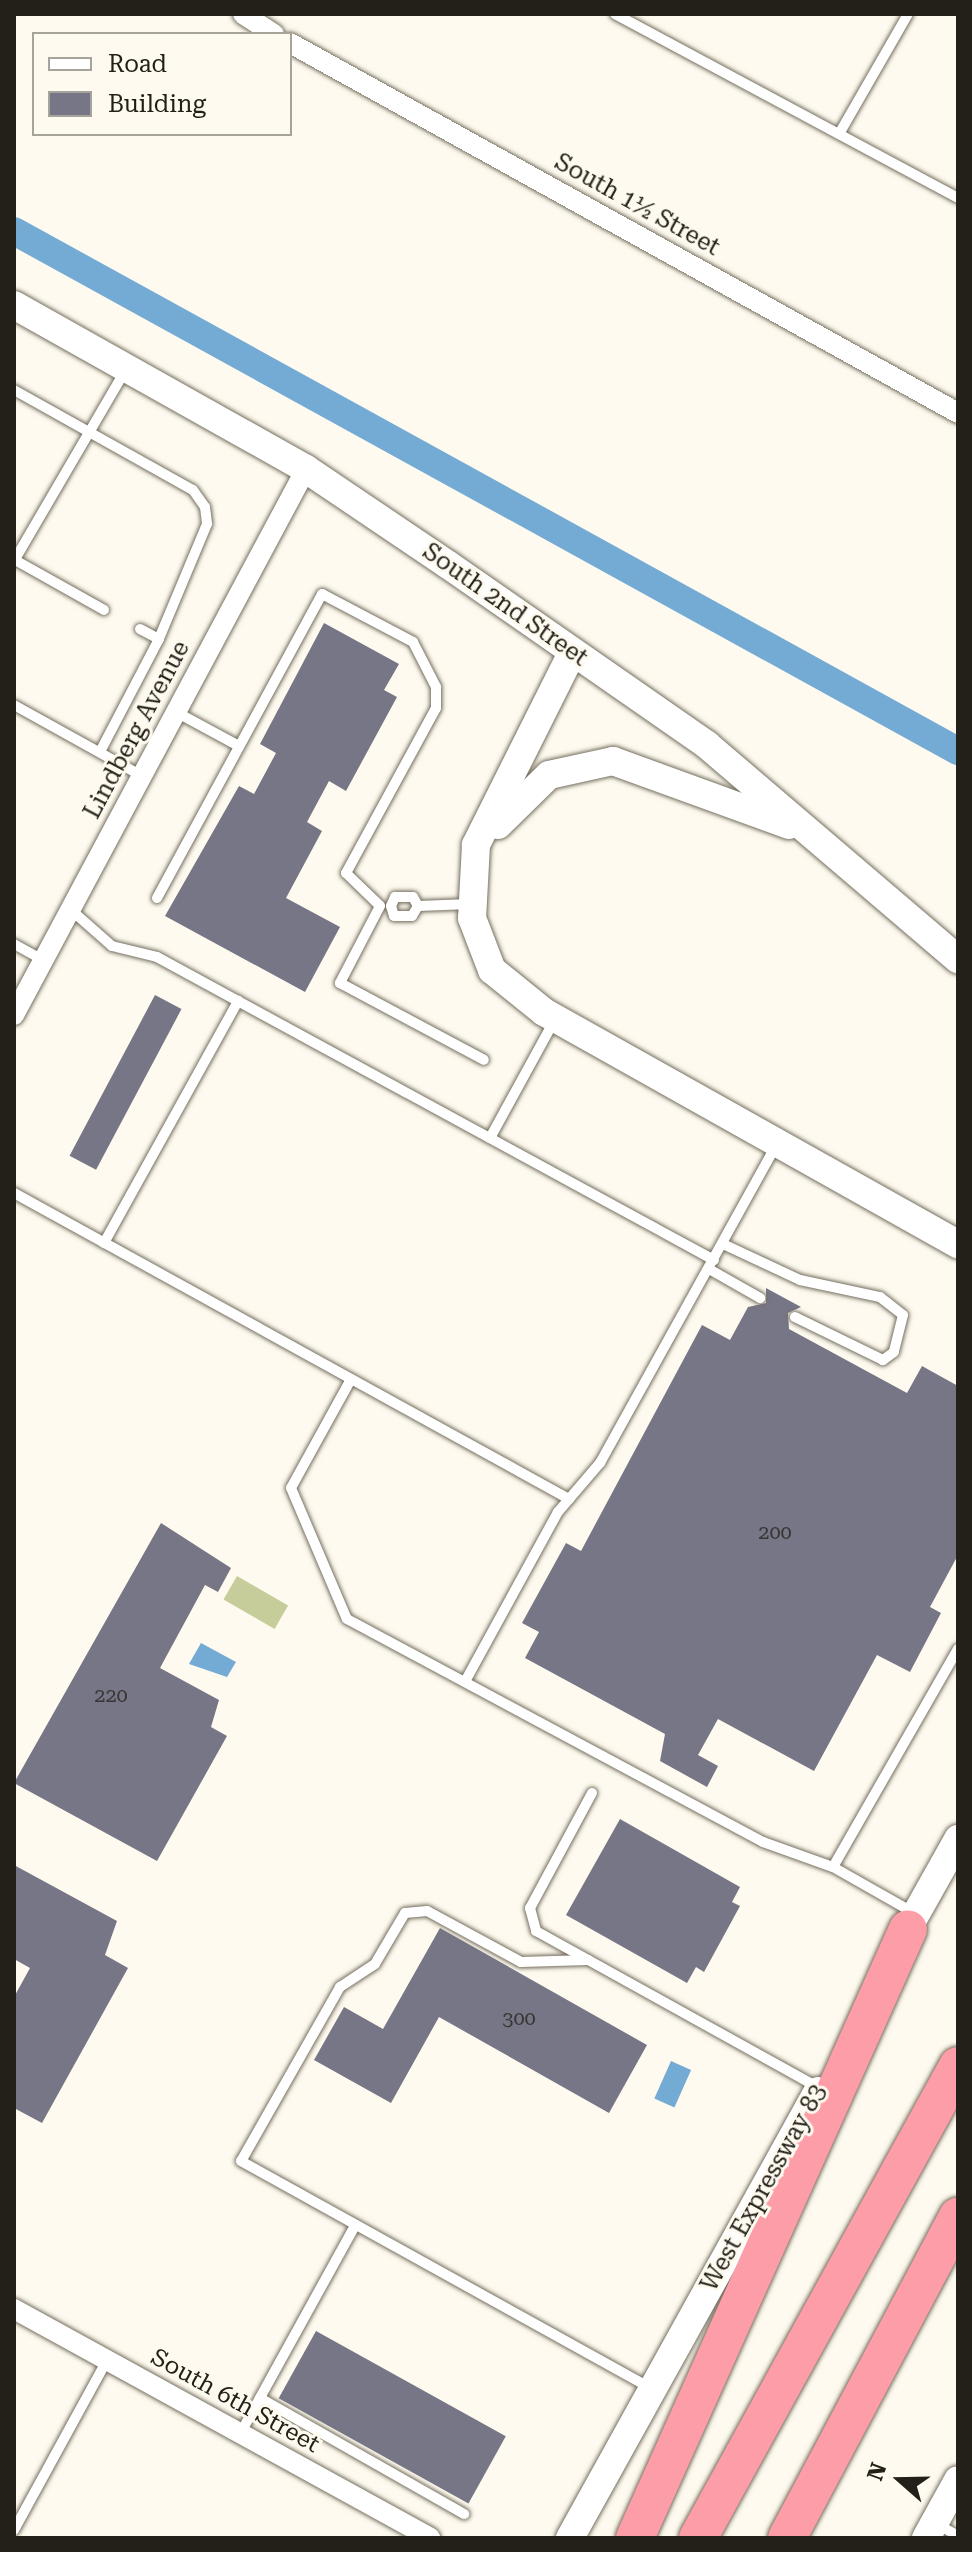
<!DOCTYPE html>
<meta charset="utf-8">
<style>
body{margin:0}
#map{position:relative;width:972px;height:2552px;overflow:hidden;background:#fefaef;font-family:"Roboto Serif",serif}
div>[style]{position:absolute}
.green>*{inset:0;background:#c7cd9a;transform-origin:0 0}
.water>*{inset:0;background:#74abd5;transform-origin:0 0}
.canal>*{height:28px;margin:-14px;padding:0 14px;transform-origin:14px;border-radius:14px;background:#74abd5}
.building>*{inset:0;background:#767686;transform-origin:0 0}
.roads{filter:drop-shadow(0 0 2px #756f5f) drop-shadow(0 0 2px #756f5f)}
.service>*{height:10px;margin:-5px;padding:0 5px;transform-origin:5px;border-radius:5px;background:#fff}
.minor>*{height:20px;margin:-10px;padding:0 10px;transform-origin:10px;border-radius:10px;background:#fff}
.secondary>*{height:28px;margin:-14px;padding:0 14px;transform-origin:14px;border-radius:14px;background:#fff}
.motorway>*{height:38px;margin:-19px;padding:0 19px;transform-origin:19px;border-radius:19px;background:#fd9da7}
span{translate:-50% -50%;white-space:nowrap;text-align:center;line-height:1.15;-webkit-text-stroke:6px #fefaef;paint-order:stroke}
.number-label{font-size:20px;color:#383635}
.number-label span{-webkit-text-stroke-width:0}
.street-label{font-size:24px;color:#23201a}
.frame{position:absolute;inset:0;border:16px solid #23201a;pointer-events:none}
.legend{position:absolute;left:32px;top:32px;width:260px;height:104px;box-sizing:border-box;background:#fefaef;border:2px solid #a6a39a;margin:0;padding:10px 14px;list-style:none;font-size:24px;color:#23201a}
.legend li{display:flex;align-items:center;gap:16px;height:40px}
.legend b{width:40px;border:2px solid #a6a39a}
.north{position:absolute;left:860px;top:2440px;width:80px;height:80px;-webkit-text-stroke:6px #fefaef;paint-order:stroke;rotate:290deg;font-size:22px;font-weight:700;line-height:32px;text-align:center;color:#23201a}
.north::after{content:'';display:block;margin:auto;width:28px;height:36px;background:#23201a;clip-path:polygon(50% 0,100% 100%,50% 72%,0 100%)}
</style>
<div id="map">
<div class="green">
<div style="left:237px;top:1576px;width:59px;height:27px;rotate:30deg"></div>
</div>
<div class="water">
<div style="clip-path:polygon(201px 1643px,236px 1662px,227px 1677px,189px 1664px)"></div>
<div style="left:671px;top:2061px;width:22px;height:41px;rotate:24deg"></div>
</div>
<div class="canal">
<div style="left:14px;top:231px;width:1078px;rotate:28.85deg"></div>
</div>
<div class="building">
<div style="clip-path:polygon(324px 623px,399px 664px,384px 690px,397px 697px,346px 791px,329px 781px,307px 822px,322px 831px,286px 898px,340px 927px,305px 992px,165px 916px,239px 786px,254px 794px,276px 753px,260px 744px)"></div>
<div style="left:155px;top:995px;width:30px;height:182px;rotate:28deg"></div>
<div style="clip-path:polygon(766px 1288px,801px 1307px,788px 1313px,789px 1329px,907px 1393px,922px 1366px,958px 1386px,958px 1555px,930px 1607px,941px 1613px,910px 1672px,877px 1655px,814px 1771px,718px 1719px,698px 1755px,718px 1766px,707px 1787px,660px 1761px,665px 1734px,525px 1658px,539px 1632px,522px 1623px,566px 1543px,581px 1551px,702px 1325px,730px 1340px,748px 1307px,766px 1303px)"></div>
<div style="clip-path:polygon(161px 1523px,231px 1568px,218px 1592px,205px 1585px,160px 1668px,219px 1700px,211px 1727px,227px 1736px,157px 1861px,14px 1783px)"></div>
<div style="clip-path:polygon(620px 1819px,740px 1887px,732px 1902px,740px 1906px,704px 1972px,696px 1967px,687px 1983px,566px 1915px)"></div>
<div style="clip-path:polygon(14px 1865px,117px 1921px,105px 1955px,128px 1968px,42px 2123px,14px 2108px,14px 1997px,30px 1968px,14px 1959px)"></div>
<div style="clip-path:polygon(440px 1928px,647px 2045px,609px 2113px,439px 2017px,391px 2103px,314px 2060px,344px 2007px,383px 2029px)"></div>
<div style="left:316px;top:2331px;width:217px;height:77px;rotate:29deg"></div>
</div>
<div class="roads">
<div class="service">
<div style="left:615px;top:14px;width:389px;rotate:28.2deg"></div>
<div style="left:839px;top:134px;width:138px;rotate:-60.1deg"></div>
<div style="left:14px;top:390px;width:205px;rotate:29.2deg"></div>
<div style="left:193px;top:490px;width:21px;rotate:55deg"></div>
<div style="left:205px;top:507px;width:17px;rotate:83deg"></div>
<div style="left:207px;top:524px;width:125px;rotate:112.7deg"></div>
<div style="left:159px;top:639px;width:127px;rotate:117.6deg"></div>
<div style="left:15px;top:560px;width:102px;rotate:29.3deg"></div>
<div style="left:14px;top:561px;width:222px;rotate:-59.7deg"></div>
<div style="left:140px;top:629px;width:21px;rotate:28deg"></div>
<div style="left:14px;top:705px;width:146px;rotate:29deg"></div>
<div style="left:176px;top:712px;width:72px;rotate:28.4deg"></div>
<div style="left:157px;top:898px;width:346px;rotate:-61.5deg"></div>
<div style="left:322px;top:594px;width:103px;rotate:27.8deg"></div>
<div style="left:413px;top:642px;width:51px;rotate:62.9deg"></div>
<div style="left:436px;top:687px;width:21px;rotate:90deg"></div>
<div style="left:436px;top:708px;width:188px;rotate:118.6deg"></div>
<div style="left:346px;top:873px;width:47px;rotate:44.1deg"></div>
<div style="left:380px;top:906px;width:87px;rotate:117.5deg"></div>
<div style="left:340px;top:983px;width:163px;rotate:28.1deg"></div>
<div style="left:391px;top:906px;width:10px;rotate:73deg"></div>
<div style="left:394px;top:916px;width:18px"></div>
<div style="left:412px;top:916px;width:12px;rotate:-59deg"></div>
<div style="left:391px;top:906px;width:10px;rotate:-66deg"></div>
<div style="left:395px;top:897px;width:18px"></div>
<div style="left:413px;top:897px;width:10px;rotate:61deg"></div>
<div style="left:418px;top:906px;width:52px;rotate:-2.2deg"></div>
<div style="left:70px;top:909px;width:56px;rotate:41.4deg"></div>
<div style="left:112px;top:946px;width:46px;rotate:13.7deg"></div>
<div style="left:157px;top:957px;width:634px;rotate:28.55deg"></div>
<div style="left:14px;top:944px;width:33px;rotate:29deg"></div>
<div style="left:490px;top:1138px;width:133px;rotate:-61.3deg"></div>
<div style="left:14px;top:1193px;width:634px;rotate:28.87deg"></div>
<div style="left:104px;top:1243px;width:277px;rotate:-61deg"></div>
<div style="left:723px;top:1244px;width:85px;rotate:25.1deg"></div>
<div style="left:800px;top:1280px;width:82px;rotate:12deg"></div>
<div style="left:880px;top:1297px;width:29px;rotate:38deg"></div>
<div style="left:903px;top:1315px;width:38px;rotate:104deg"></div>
<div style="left:894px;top:1352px;width:14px;rotate:144deg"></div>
<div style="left:883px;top:1360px;width:98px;rotate:-154deg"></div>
<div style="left:709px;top:1269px;width:59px;rotate:29.6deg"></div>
<div style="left:350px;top:1381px;width:122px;rotate:118.9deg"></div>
<div style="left:291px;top:1488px;width:142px;rotate:66.9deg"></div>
<div style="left:347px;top:1619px;width:472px;rotate:28.2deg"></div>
<div style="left:763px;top:1842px;width:74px;rotate:19.7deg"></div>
<div style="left:833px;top:1867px;width:93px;rotate:29.6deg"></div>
<div style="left:467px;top:1678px;width:189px;rotate:-61.3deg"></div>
<div style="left:558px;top:1512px;width:65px;rotate:-49.4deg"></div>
<div style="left:600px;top:1463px;width:363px;rotate:-61deg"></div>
<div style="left:592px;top:1793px;width:131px;rotate:118.3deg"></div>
<div style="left:530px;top:1908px;width:24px;rotate:75deg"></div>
<div style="left:536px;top:1931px;width:322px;rotate:29deg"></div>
<div style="left:833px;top:1867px;width:251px;rotate:-60.2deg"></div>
<div style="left:588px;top:1960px;width:67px;rotate:178.3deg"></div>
<div style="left:521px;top:1962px;width:107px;rotate:-151.5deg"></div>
<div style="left:427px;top:1911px;width:22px;rotate:175deg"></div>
<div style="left:405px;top:1913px;width:59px;rotate:120.5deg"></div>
<div style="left:375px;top:1964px;width:42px;rotate:146.7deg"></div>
<div style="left:340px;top:1987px;width:200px;rotate:119.6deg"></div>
<div style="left:241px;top:2161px;width:469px;rotate:29deg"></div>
<div style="left:260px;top:2398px;width:235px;rotate:29.6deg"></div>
<div style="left:240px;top:2434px;width:238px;rotate:-61.1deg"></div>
<div style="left:935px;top:2523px;width:26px;rotate:29deg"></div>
<div style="left:14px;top:2530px;width:194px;rotate:-61.3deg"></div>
</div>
<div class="minor">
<div style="left:243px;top:14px;width:37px;rotate:33deg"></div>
<div style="left:290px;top:43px;width:764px;rotate:28.98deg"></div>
<div style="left:14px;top:1015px;width:619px;rotate:-61.86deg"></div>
<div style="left:14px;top:2309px;width:475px;rotate:28.8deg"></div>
</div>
<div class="secondary">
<div style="left:14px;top:305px;width:335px;rotate:29.3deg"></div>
<div style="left:306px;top:469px;width:170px;rotate:34deg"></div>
<div style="left:447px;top:564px;width:317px;rotate:34.8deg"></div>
<div style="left:707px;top:745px;width:330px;rotate:40.5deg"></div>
<div style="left:572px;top:653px;width:215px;rotate:116.6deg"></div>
<div style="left:476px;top:845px;width:73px;rotate:93.1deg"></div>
<div style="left:472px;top:918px;width:56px;rotate:69deg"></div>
<div style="left:492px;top:970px;width:67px;rotate:38.9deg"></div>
<div style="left:544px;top:1012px;width:475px;rotate:29.3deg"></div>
<div style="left:498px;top:825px;width:71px;rotate:-44.4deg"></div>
<div style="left:549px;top:775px;width:66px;rotate:-12.3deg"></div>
<div style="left:613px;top:761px;width:187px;rotate:20deg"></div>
<div style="left:898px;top:1946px;width:123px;rotate:-60.7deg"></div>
<div style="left:570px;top:2538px;width:511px;rotate:-60.98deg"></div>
<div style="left:926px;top:2538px;width:66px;rotate:-61.1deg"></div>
</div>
<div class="motorway">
<div style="left:635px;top:2538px;width:667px;rotate:-65.85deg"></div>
<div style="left:698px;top:2538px;width:539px;rotate:-61.15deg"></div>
<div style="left:787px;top:2538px;width:364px;rotate:-62deg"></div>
</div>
</div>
<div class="number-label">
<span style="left:775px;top:1532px">200</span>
<span style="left:111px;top:1695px">220</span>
<span style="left:519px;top:2018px">300</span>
</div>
<div class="street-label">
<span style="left:637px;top:205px;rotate:29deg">South 1½ Street</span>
<span style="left:505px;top:605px;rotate:35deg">South 2nd Street</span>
<span style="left:137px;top:730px;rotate:-62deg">Lindberg Avenue</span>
<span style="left:764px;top:2188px;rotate:-61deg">West Expressway 83</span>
<span style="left:235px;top:2401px;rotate:29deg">South 6th Street</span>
</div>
<div class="frame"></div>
<ul class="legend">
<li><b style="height:10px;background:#fff"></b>Road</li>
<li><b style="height:22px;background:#767686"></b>Building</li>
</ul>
<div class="north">N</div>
</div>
